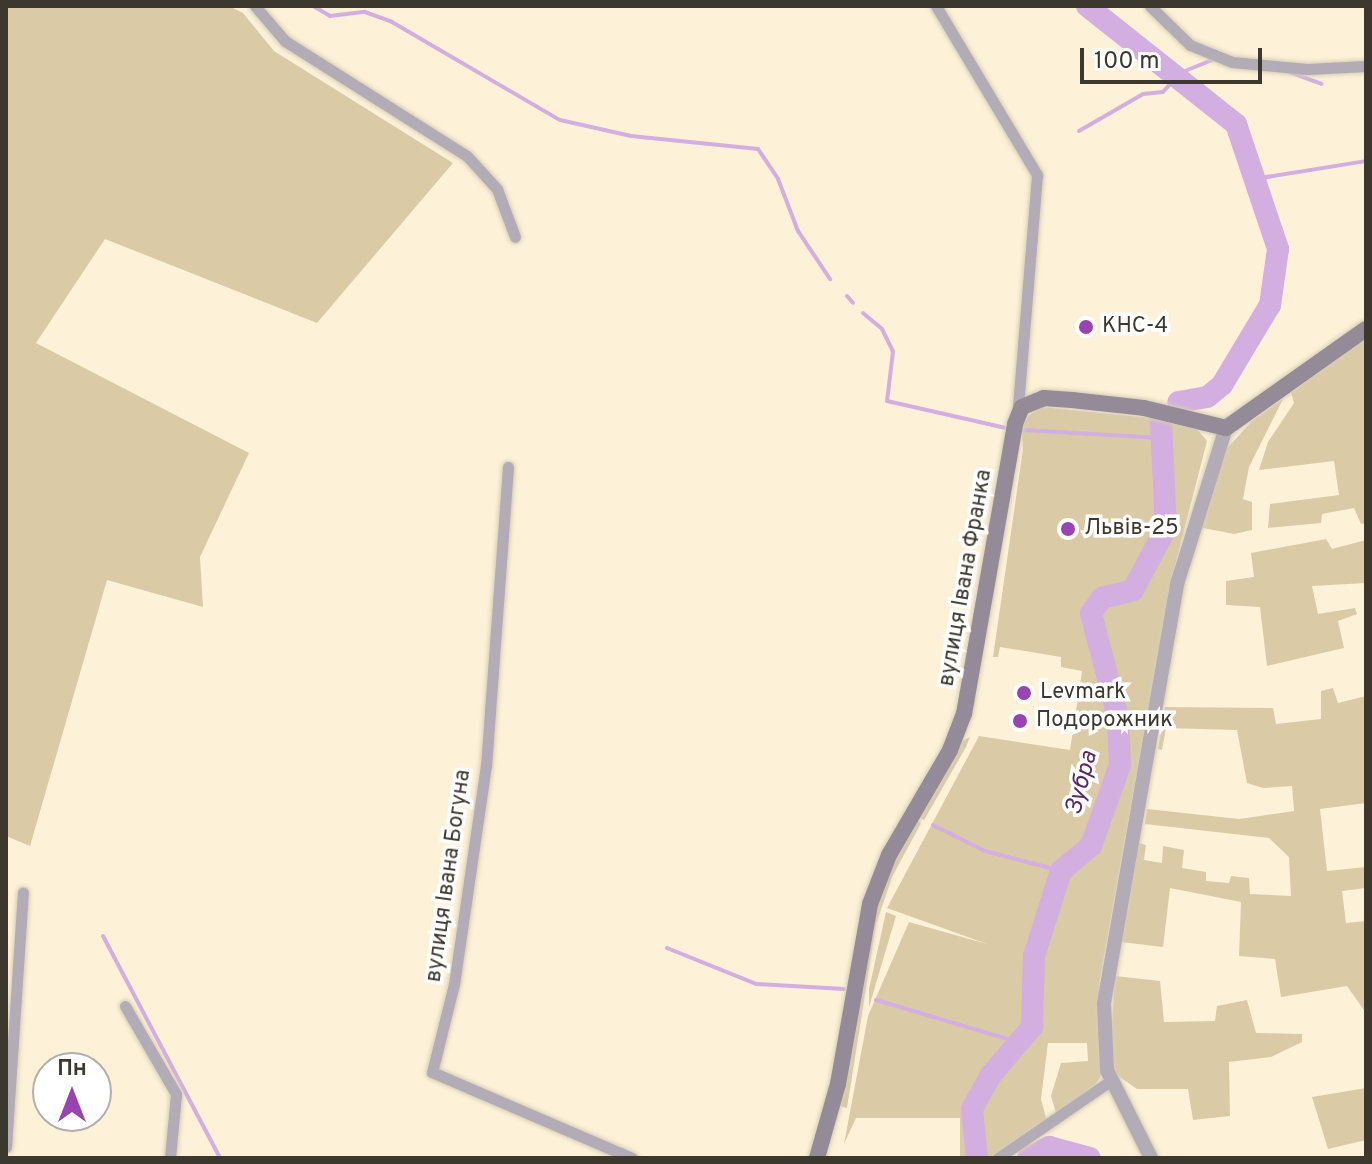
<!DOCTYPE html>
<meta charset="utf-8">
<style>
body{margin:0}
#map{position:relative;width:1372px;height:1164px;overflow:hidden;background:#fdf2d8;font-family:Overpass,sans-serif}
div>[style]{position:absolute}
.green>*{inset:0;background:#dacba6}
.stream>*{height:4px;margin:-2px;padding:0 2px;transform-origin:2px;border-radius:2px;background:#d3aee0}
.river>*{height:22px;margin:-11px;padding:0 11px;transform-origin:11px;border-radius:11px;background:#d3aee0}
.roads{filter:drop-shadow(0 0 2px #d6cdb6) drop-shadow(0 0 2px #d6cdb6)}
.minor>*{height:11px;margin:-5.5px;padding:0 5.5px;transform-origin:5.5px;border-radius:5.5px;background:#b3acb6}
.tertiary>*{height:14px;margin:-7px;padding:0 7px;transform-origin:7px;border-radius:7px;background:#b3acb6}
.secondary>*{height:16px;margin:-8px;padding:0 8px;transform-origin:8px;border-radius:8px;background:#948a98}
.dots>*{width:22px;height:22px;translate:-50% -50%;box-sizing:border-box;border:4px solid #fff;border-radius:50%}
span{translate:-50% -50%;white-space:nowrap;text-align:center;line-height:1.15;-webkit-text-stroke:7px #fff;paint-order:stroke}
.poi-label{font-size:22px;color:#3c382e}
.left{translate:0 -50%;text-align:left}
.street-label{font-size:22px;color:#3c382e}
.water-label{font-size:24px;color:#562864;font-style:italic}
.frame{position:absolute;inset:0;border:8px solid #3c382e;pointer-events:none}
.north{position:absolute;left:32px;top:1052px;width:80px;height:80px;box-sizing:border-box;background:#fff;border:2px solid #b1afab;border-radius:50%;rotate:0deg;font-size:22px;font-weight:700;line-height:32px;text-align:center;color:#3c382e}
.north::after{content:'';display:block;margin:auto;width:28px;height:36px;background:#9844b2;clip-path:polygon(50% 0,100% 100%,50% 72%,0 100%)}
.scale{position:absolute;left:1080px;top:48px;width:182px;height:36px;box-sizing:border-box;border:4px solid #3c382e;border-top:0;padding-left:10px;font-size:24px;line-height:28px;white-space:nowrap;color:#3c382e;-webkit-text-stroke:6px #fff;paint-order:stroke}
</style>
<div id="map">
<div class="green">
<div style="clip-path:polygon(6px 6px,229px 6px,243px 13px,274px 51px,453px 163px,317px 323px,105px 239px,36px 343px,249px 453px,200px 557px,203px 607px,107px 580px,30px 846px,6px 836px)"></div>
<div style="clip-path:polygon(1366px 338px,1366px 523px,1361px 524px,1354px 508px,1322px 514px,1321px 523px,1268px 528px,1270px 504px,1339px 495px,1334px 461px,1259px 470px,1268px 442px,1294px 403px,1291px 393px)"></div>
<div style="clip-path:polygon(1283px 399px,1249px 467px,1243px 499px,1252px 502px,1252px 530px,1234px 534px,1198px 527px,1221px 455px,1252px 421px)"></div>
<div style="clip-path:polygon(1042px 407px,1171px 420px,1197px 429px,1207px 441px,1171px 581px,1099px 984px,1102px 1074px,1096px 1084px,1056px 1113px,1051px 1096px,1061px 1063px,1088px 1061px,1087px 1043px,1048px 1043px,1041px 1099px,1047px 1122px,990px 1158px,960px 1158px,960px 1118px,856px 1118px,844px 1144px,868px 1016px,909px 922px,987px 944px,887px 908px,979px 736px,1070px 750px,1082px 671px,1061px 667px,1061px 657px,1000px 647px,998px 657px,993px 657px,1023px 449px,1021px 429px,1029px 415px)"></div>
<div style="clip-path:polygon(1326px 539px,1332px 549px,1366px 540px,1366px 583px,1312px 586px,1318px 614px,1355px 608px,1357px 614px,1338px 621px,1344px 648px,1267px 666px,1260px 607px,1226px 605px,1226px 581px,1254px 577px,1251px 553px)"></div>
<div style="clip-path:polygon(1333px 688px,1338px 703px,1366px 696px,1366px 803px,1320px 809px,1327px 871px,1366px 867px,1366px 888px,1342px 891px,1346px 923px,1366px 921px,1366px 1013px,1347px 986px,1281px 997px,1275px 959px,1239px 956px,1241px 902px,1170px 888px,1163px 947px,1121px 942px,1139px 843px,1146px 845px,1144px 860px,1162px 863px,1163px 846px,1184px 850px,1182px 868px,1206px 872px,1206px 881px,1229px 883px,1231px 876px,1249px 878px,1250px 894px,1291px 896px,1289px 857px,1269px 838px,1145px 824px,1147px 809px,1239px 819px,1294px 811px,1292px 786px,1263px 788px,1247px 783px,1237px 730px,1166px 728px,1162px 750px,1158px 749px,1165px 707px,1273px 708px,1276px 724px,1321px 719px,1321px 691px)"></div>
<div style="clip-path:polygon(970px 737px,966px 747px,924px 820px,917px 816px,926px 808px,962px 741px)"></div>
<div style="clip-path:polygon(914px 819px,921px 823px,892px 877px,876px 924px,847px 1108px,840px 1106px,878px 898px)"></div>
<div style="clip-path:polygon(886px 912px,896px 916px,869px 1007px,869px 989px)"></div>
<div style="clip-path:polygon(1115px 976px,1160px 981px,1164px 1022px,1215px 1021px,1217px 1006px,1247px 1000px,1256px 1033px,1302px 1034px,1302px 1042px,1271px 1057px,1229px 1062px,1230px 1116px,1193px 1120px,1188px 1089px,1137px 1089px,1114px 1073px,1110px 1059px)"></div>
<div style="clip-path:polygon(1366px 1088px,1366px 1140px,1328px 1149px,1312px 1097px)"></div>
</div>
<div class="stream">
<div style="left:313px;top:6px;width:20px;rotate:30deg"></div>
<div style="left:330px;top:16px;width:35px;rotate:-7deg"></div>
<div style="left:365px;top:12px;width:29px;rotate:20deg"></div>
<div style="left:392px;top:22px;width:194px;rotate:30.3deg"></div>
<div style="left:560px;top:120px;width:73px;rotate:12.7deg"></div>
<div style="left:631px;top:136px;width:128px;rotate:5.8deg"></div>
<div style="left:758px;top:149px;width:36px;rotate:56deg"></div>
<div style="left:778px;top:179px;width:56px;rotate:69deg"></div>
<div style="left:798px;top:231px;width:58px;rotate:56.3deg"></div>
<div style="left:1284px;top:70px;width:40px;rotate:20.2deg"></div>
<div style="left:1079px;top:131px;width:74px;rotate:-30deg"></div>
<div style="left:1143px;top:94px;width:20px;rotate:-6deg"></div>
<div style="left:1163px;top:92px;width:25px;rotate:-48deg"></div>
<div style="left:1180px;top:73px;width:38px;rotate:-22deg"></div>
<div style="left:1254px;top:179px;width:113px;rotate:-9.1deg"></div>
<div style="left:847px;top:296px;width:9px;rotate:49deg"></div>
<div style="left:863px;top:313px;width:25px;rotate:40deg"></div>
<div style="left:882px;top:329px;width:25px;rotate:64deg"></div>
<div style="left:893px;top:352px;width:49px;rotate:97deg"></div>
<div style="left:887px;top:401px;width:122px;rotate:12.8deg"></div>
<div style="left:1024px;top:430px;width:137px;rotate:3.3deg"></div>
<div style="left:933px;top:825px;width:58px;rotate:26.6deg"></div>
<div style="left:985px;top:851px;width:79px;rotate:14.7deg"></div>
<div style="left:103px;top:936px;width:251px;rotate:62.2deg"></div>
<div style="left:667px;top:948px;width:96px;rotate:22deg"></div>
<div style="left:756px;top:984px;width:88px;rotate:3.3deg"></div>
<div style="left:876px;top:1000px;width:151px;rotate:16.5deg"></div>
</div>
<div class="river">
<div style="left:1087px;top:6px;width:190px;rotate:38.4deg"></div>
<div style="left:1236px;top:124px;width:132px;rotate:71.4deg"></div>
<div style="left:1278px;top:249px;width:57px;rotate:98.1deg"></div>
<div style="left:1270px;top:305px;width:93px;rotate:121deg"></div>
<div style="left:1222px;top:385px;width:19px;rotate:141deg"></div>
<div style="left:1207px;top:397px;width:29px;rotate:170deg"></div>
<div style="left:977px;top:1158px;width:49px;rotate:-95.8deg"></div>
<div style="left:972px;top:1109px;width:38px;rotate:-61deg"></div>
<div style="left:990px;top:1076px;width:65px;rotate:-49.4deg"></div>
<div style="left:1032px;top:1027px;width:71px;rotate:-88.4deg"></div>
<div style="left:1034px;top:956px;width:89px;rotate:-72.4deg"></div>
<div style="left:1061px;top:871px;width:39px;rotate:-40deg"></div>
<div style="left:1091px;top:846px;width:86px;rotate:-70.3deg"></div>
<div style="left:1120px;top:765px;width:48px;rotate:-92.4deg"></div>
<div style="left:1118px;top:717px;width:107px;rotate:-104.6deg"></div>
<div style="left:1091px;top:613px;width:19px;rotate:-54deg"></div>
<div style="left:1102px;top:598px;width:32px;rotate:-14deg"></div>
<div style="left:1133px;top:590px;width:70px;rotate:-62deg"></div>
<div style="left:1166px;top:528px;width:105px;rotate:-92.7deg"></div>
<div style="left:1028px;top:1158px;width:24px;rotate:-28deg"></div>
<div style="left:1049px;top:1147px;width:42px;rotate:15deg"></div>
</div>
<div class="roads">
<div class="minor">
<div style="left:255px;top:6px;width:46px;rotate:49.4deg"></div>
<div style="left:285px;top:41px;width:215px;rotate:32.3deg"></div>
<div style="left:467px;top:156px;width:45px;rotate:47.7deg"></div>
<div style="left:497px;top:189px;width:51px;rotate:69.4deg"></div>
<div style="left:936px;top:6px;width:197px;rotate:59.1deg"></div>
<div style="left:1037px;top:175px;width:242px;rotate:94.7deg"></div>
<div style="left:1150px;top:6px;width:56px;rotate:44.3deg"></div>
<div style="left:1190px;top:45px;width:45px;rotate:22deg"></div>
<div style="left:1232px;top:62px;width:75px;rotate:5.3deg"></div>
<div style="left:1307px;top:69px;width:59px;rotate:-2.9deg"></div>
<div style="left:508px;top:467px;width:299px;rotate:94.2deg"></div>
<div style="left:486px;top:765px;width:221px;rotate:98.3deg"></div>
<div style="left:454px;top:984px;width:91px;rotate:104deg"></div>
<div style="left:432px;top:1072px;width:218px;rotate:23.3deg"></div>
<div style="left:125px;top:1006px;width:102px;rotate:59.9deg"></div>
<div style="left:176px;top:1094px;width:64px;rotate:95.4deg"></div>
<div style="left:6px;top:1147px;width:255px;rotate:-86.2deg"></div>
<div style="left:998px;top:1158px;width:136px;rotate:-34.5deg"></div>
</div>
<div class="tertiary">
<div style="left:1151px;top:1158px;width:98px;rotate:-116.6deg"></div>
<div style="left:1107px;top:1070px;width:67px;rotate:-92.6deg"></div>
<div style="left:1104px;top:1003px;width:428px;rotate:-80.1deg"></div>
<div style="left:1178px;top:581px;width:160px;rotate:-72.6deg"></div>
</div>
<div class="secondary">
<div style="left:817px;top:1158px;width:77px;rotate:-74.2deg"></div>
<div style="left:838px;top:1084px;width:183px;rotate:-79.9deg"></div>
<div style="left:870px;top:904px;width:53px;rotate:-68.8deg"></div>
<div style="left:889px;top:855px;width:121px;rotate:-59.8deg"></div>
<div style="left:950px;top:750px;width:39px;rotate:-69deg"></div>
<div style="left:964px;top:714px;width:294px;rotate:-80deg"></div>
<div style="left:1015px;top:424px;width:18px;rotate:-68deg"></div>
<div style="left:1022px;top:407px;width:24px;rotate:-22deg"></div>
<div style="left:1044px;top:398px;width:28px;rotate:4deg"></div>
<div style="left:1072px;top:400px;width:72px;rotate:6.3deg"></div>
<div style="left:1144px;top:408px;width:84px;rotate:13.7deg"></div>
<div style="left:1226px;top:428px;width:171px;rotate:-35.3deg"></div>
</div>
</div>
<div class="dots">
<div style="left:1086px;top:327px;background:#9844b2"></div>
<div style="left:1068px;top:529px;background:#9844b2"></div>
<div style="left:1024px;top:693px;background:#9844b2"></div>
<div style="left:1020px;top:721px;background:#9844b2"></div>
</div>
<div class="poi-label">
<span class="left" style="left:1102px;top:327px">КНС-4</span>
<span class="left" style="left:1084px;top:529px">Львів-25</span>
<span class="left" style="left:1040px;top:693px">Levmark</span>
<span class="left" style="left:1036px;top:721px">Подорожник</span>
</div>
<div class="street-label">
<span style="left:966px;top:578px;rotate:-80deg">вулиця Івана Франка</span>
<span style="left:449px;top:876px;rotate:-82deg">вулиця Івана Богуна</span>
</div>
<div class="water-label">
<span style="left:1083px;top:783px;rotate:-75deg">Зубра</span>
</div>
<div class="frame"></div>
<div class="north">Пн</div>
<div class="scale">100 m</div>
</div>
